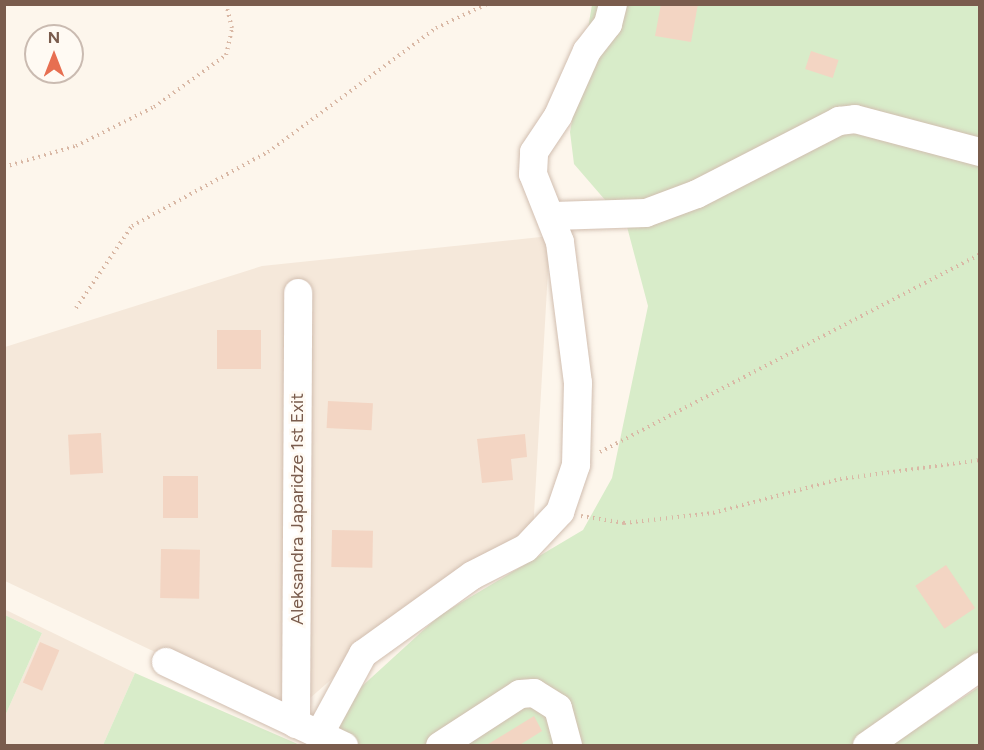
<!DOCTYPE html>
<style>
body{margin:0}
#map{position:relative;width:984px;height:750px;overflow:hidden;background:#fdf6ec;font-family:Figtree,sans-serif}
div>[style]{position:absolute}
.residential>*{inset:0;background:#f5e8da}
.green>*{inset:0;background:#d8ecc9}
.building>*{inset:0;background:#f3d5c3;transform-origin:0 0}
.path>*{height:4px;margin-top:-2px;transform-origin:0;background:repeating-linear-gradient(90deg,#d9b8a5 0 1.5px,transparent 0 6px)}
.roads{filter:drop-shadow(0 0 2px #d1beb0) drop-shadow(0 0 2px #d1beb0)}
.minor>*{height:28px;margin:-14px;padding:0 14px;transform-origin:14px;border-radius:14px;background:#fff}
span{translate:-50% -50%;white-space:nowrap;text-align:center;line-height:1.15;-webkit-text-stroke:5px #fffaf3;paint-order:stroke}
.street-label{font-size:18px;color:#7a5c4d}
.frame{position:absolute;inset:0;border:6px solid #7a5c4d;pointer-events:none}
.north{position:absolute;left:24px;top:24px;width:60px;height:60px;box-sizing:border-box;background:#fffaf3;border:2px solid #cabbb1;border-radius:50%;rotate:0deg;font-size:16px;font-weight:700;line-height:24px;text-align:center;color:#7a5c4d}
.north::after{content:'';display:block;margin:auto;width:21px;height:27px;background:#e76f51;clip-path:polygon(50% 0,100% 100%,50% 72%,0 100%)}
</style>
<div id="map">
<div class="residential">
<div style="clip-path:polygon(550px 236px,533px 532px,434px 589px,309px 699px,269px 706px,5px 581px,5px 347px,262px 266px)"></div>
<div style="clip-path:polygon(4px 609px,135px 673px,103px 745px,5px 745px,5px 716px,42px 633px,5px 615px)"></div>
</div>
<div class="green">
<div style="clip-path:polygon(592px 5px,979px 5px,979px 147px,854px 114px,699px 188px,612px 208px,574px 164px,570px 132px)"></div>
<div style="clip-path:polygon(841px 128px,979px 157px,979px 673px,868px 745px,345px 746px,314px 730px,440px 615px,583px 530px,612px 478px,648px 306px,626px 223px)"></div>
<div style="clip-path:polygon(5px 615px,42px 633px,5px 716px)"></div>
<div style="clip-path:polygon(135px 673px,300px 745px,103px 745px)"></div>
<div style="clip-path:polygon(979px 687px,979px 745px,891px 745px)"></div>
</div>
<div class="building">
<div style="clip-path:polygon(661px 4px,698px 4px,691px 42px,655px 36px)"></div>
<div style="left:811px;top:51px;width:29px;height:19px;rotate:18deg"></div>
<div style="left:217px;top:330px;width:44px;height:39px"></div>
<div style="left:328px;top:401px;width:45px;height:27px;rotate:3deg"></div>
<div style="left:101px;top:433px;width:40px;height:33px;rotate:87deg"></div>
<div style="clip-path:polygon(525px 434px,527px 457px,511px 459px,513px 480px,482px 483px,477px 439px)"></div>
<div style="left:163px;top:476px;width:35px;height:42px"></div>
<div style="left:332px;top:530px;width:41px;height:37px;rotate:1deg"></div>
<div style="left:161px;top:549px;width:39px;height:49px;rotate:1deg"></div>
<div style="left:946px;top:565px;width:52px;height:37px;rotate:56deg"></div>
<div style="left:40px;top:642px;width:21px;height:44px;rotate:23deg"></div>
<div style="clip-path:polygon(534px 716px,542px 731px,518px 746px,485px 746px)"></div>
</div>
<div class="path">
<div style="left:4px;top:167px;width:75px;rotate:-16.3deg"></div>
<div style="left:76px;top:146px;width:87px;rotate:-26.6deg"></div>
<div style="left:154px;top:107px;width:89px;rotate:-35.8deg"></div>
<div style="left:226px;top:55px;width:28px;rotate:-77deg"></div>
<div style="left:232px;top:28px;width:25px;rotate:-104deg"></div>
<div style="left:76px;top:308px;width:99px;rotate:-55.7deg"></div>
<div style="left:132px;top:226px;width:155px;rotate:-28.6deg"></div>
<div style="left:268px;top:152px;width:209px;rotate:-36.4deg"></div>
<div style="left:436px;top:28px;width:56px;rotate:-25.2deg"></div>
<div style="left:600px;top:452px;width:428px;rotate:-27.5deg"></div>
<div style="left:581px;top:516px;width:44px;rotate:9.2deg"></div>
<div style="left:624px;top:523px;width:90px;rotate:-6.4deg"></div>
<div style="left:713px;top:513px;width:131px;rotate:-15deg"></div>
<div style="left:840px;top:479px;width:141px;rotate:-7.7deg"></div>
</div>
<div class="roads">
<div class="minor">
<div style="left:554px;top:216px;width:92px;rotate:-1.9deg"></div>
<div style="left:646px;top:213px;width:54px;rotate:-20.4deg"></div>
<div style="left:697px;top:194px;width:160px;rotate:-27.2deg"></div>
<div style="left:839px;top:121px;width:16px;rotate:-7deg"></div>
<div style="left:855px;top:119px;width:129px;rotate:14.8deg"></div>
<div style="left:166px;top:662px;width:197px;rotate:25.3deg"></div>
<div style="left:296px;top:724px;width:431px;rotate:-89.7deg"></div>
<div style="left:319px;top:735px;width:92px;rotate:-61.5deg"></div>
<div style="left:363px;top:654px;width:135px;rotate:-35.7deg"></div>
<div style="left:473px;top:575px;width:59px;rotate:-27deg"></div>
<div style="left:526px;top:548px;width:50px;rotate:-46.6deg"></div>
<div style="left:560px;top:512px;width:50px;rotate:-71.2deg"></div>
<div style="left:576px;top:465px;width:82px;rotate:-88.6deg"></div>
<div style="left:578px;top:383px;width:142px;rotate:-97.3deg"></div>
<div style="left:560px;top:242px;width:73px;rotate:-111.7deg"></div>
<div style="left:533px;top:174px;width:22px;rotate:-87deg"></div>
<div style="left:534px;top:152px;width:43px;rotate:-56.3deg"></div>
<div style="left:558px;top:116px;width:71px;rotate:-66deg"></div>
<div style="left:587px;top:51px;width:34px;rotate:-52deg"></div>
<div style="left:608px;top:24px;width:21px;rotate:-76deg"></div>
<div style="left:440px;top:746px;width:95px;rotate:-33deg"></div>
<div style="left:520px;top:694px;width:14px;rotate:-4deg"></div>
<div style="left:534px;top:693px;width:28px;rotate:32deg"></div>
<div style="left:558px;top:708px;width:39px;rotate:75deg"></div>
<div style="left:867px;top:746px;width:138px;rotate:-35deg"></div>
</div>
</div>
<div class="street-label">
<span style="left:297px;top:509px;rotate:-90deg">Aleksandra Japaridze 1st Exit</span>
</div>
<div class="frame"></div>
<div class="north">N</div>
</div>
